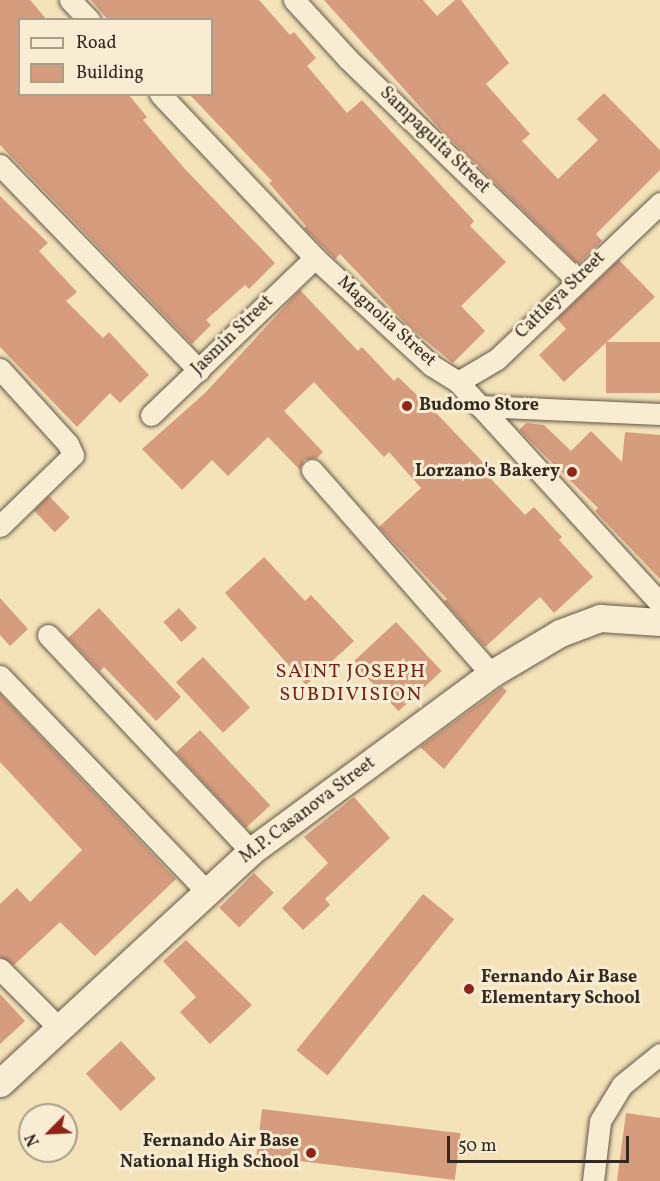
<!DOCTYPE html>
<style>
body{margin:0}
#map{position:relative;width:660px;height:1181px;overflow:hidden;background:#f4e2b9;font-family:Vollkorn,serif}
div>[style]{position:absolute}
.building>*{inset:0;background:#d69c7e;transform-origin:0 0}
.roads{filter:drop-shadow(0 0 2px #635745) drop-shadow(0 0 2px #635745)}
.minor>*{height:21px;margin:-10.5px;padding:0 10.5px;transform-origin:10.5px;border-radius:10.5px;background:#f8ecd2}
.tertiary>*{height:27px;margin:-13.5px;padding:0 13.5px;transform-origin:13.5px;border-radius:13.5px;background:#f8ecd2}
.dots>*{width:16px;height:16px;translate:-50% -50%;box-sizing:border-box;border:3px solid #f8ecd2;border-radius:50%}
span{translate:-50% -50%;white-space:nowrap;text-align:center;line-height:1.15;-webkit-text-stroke:6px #f8ecd2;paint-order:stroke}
.street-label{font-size:18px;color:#33291e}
.poi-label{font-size:18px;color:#33291e;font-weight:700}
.left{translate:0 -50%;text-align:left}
.right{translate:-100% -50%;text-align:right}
.neighbourhood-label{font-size:20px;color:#7a1f14;letter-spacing:1.5px}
.legend{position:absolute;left:18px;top:18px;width:195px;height:78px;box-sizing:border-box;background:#f8ecd2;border:2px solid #a99e8a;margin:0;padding:8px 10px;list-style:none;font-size:18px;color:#33291e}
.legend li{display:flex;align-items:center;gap:12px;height:30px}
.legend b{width:30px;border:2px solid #a99e8a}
.north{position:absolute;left:18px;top:1103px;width:60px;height:60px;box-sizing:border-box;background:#f8ecd2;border:2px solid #a99e8a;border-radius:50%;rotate:246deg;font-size:16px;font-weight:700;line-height:24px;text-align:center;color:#33291e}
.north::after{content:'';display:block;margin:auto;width:21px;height:27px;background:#8f2418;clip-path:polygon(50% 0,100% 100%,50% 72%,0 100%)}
.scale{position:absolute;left:447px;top:1136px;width:182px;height:27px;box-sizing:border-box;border:3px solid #33291e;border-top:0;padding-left:8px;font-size:18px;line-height:21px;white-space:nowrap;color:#33291e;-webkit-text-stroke:4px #f8ecd2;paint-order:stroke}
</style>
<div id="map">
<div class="building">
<div style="clip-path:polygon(0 0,30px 0,47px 20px,20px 20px,20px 94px,128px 94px,147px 117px,143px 120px,184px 168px,275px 263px,249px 289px,245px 285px,206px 320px,211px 325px,192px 344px,0 145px)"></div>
<div style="clip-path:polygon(91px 0,259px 0,290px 35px,294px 32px,316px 58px,307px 66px,347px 113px,362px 100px,474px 221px,470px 226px,506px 262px,461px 306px,485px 331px,453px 363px,408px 326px,340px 254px,335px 259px,304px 228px,306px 226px,269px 183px,272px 181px,189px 94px,212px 94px,212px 20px,108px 20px)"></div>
<div style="clip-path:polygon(324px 0,423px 0,437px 16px,455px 0,461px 0,509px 63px,486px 84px,530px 134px,522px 141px,558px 179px,598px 140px,577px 119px,604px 93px,660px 150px,660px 170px,596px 234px,602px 241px,578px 264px,439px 128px)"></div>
<div style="clip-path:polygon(0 196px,48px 243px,39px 251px,77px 292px,66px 301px,103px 338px,109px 332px,149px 375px,120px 403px,110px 393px,77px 427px,0 347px)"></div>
<div style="clip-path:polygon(619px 260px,655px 297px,564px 382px,539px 355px,566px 329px,557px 319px)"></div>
<div style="clip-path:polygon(300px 290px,358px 351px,362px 347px,394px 381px,398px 377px,439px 416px,495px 475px,491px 479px,525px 515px,534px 507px,562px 537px,559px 540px,593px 577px,554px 613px,540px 597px,485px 647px,444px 601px,447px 599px,379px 527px,421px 488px,389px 452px,384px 457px,314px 382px,284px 411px,323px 452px,317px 458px,304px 460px,300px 470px,268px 437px,228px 476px,212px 460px,182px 490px,142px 449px,205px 393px)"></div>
<div style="left:660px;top:342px;width:51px;height:54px;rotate:90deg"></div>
<div style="clip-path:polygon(526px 423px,544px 425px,571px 451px,591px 431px,622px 462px,625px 432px,660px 435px,660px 579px,595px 511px,598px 508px,519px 430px)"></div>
<div style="left:49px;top:496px;width:30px;height:21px;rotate:46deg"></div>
<div style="clip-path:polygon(264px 557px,305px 601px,311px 595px,354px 641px,306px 685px,225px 593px)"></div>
<div style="clip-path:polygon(0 598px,28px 629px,10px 646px,0 635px)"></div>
<div style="clip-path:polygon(99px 608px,181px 697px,156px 721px,104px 667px,100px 671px,68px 638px)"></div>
<div style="left:179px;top:608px;width:27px;height:21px;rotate:48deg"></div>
<div style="left:396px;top:622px;width:67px;height:59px;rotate:47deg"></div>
<div style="left:203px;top:657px;width:69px;height:37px;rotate:47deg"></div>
<div style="clip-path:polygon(502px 687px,507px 691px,444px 769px,420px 747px)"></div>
<div style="clip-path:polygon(0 694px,176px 879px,95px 956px,60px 922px,14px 965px,0 957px,0 904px,17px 888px,30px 902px,82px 850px,0 762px)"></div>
<div style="left:200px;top:730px;width:103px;height:33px;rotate:47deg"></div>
<div style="clip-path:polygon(354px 797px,390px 838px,325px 899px,330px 905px,303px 930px,282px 908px,328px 863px,304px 837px)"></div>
<div style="left:254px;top:873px;width:28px;height:49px;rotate:45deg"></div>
<div style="left:423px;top:894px;width:40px;height:201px;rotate:39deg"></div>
<div style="clip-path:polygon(186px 940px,252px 1005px,210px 1044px,180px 1012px,196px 997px,163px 961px)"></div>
<div style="clip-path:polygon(0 994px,25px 1021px,0 1044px)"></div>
<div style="left:121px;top:1041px;width:51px;height:48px;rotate:47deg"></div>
<div style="left:262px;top:1109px;width:200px;height:47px;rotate:7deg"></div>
<div style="clip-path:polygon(626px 1113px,660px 1118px,660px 1181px,617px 1181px)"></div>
</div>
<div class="roads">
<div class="minor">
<div style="left:70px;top:0;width:28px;rotate:46deg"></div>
<div style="left:294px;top:0;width:80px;rotate:47.5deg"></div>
<div style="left:348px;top:59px;width:317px;rotate:44deg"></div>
<div style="left:160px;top:94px;width:226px;rotate:46.6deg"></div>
<div style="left:315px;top:258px;width:158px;rotate:42.7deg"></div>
<div style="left:431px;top:365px;width:32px;rotate:32deg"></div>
<div style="left:458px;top:382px;width:299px;rotate:47.6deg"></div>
<div style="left:0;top:165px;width:286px;rotate:45.9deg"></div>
<div style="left:0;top:369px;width:101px;rotate:47.8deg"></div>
<div style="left:68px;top:444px;width:12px;rotate:66deg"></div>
<div style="left:73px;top:455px;width:102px;rotate:135.8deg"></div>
<div style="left:458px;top:382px;width:45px;rotate:-30.5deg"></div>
<div style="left:497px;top:359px;width:226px;rotate:-43.7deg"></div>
<div style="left:479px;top:406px;width:181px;rotate:2.5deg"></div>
<div style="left:151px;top:415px;width:227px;rotate:-43.8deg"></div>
<div style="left:312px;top:470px;width:271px;rotate:48.7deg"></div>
<div style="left:48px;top:635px;width:296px;rotate:46.8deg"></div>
<div style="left:0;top:676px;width:298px;rotate:46.2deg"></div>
<div style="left:0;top:969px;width:83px;rotate:45deg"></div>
<div style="left:593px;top:1181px;width:60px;rotate:-83.3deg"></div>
<div style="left:600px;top:1121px;width:42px;rotate:-58.6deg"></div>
<div style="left:622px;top:1085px;width:49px;rotate:-39.2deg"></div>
</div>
<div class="tertiary">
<div style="left:0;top:1083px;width:342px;rotate:-42.7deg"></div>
<div style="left:251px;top:851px;width:298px;rotate:-36.4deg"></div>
<div style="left:491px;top:674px;width:80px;rotate:-30.7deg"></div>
<div style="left:560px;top:633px;width:43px;rotate:-20.6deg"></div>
<div style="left:600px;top:618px;width:60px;rotate:3.8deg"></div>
</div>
</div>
<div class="dots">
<div style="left:407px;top:406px;background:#8f2418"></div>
<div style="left:572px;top:472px;background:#8f2418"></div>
<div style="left:469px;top:989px;background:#8f2418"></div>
<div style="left:311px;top:1153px;background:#8f2418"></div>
</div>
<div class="street-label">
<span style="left:434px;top:141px;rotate:44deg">Sampaguita Street</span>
<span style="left:561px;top:296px;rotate:-44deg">Cattleya Street</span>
<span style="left:386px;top:322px;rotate:42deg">Magnolia Street</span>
<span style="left:233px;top:336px;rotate:-44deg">Jasmin Street</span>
<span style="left:308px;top:811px;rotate:-37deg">M.P. Casanova Street</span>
</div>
<div class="poi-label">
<span class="left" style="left:419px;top:406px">Budomo Store</span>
<span class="right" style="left:560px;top:472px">Lorzano's Bakery</span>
<span class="left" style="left:481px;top:989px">Fernando Air Base<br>Elementary School</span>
<span class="right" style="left:299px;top:1153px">Fernando Air Base<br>National High School</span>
</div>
<div class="neighbourhood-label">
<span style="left:351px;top:684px">SAINT JOSEPH<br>SUBDIVISION</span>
</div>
<ul class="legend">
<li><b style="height:8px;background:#f8ecd2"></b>Road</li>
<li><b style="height:16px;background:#d69c7e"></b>Building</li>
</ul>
<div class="north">N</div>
<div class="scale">50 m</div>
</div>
